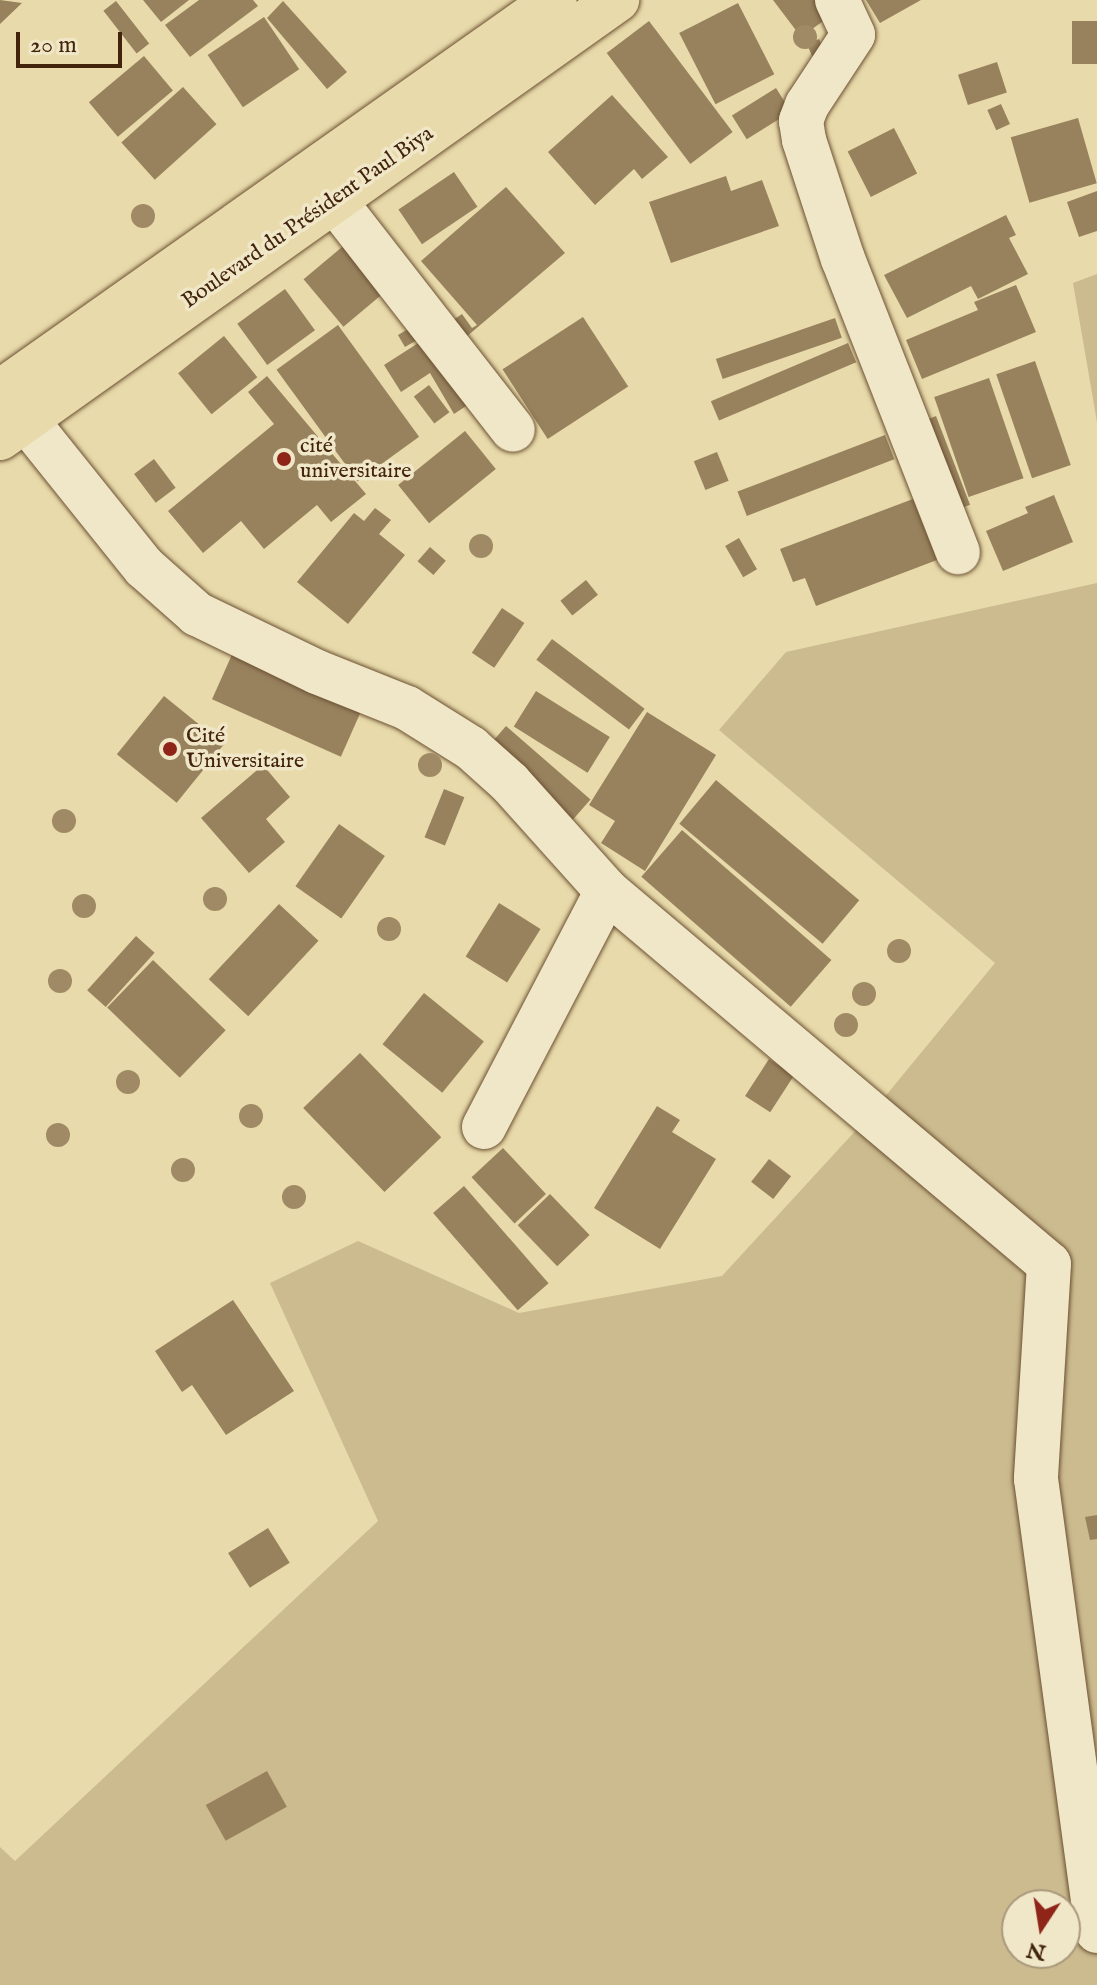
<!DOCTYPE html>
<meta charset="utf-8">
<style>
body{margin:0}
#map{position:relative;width:1097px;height:1985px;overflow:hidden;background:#e8daaa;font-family:"IM FELL English",serif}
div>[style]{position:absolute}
.green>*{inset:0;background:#ccbb8f}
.building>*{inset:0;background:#98825e;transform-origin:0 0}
.roads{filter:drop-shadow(0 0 2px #6c5133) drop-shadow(0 0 2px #6c5133)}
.minor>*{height:44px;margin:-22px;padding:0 22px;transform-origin:22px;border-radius:22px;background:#f0e7c8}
.major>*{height:44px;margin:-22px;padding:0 22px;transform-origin:22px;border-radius:22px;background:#e8daaa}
.trees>*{width:24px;height:24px;margin:-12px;border-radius:50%;background:#9f8a65}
.dots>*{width:22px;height:22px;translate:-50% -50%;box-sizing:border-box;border:4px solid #f0e7c8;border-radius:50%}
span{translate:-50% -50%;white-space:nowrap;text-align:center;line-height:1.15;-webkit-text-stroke:7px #f0e7c8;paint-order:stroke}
.street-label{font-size:22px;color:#42230b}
.poi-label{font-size:22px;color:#42230b}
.left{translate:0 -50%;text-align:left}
.north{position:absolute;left:1001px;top:1889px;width:80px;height:80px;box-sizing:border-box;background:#f0e7c8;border:2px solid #aa997c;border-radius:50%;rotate:192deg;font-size:22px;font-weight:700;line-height:32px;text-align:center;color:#42230b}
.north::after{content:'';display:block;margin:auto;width:28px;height:36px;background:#8f2418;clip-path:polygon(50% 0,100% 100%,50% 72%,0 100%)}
.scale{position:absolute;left:16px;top:32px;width:106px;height:36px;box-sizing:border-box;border:4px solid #42230b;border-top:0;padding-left:10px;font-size:24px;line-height:28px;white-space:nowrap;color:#42230b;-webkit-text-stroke:6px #f0e7c8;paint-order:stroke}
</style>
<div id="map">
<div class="green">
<div style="clip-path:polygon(1097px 274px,1097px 422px,1073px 283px)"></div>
<div style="clip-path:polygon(evenodd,1097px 583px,1097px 1985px,0 1985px,0 1847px,15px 1861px,378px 1521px,270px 1283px,358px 1241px,519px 1313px,722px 1276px,869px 1116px,995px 963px,719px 730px,786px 652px,1097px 583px,1017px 1905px,1065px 1905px,1065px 1953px,1017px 1953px,1017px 1905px)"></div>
</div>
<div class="building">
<div style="clip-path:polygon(0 0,22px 3px,0 24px)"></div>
<div style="clip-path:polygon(143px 0,189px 0,161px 22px)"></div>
<div style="clip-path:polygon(199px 0,253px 0,258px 6px,190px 57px,165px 25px)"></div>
<div style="clip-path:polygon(773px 0,833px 0,840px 9px,801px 37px)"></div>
<div style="clip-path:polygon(866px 0,921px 0,880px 23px)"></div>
<div style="left:116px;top:1px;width:54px;height:16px;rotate:52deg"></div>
<div style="clip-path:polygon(283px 1px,347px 72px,327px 89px,267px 18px)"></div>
<div style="left:738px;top:3px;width:80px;height:66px;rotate:63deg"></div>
<div style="left:264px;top:17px;width:63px;height:68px;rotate:56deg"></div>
<div style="left:649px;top:21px;width:139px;height:53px;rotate:53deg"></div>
<div style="left:1072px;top:21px;width:25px;height:43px"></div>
<div style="left:819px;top:39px;width:15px;height:13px;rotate:67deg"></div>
<div style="left:144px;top:56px;width:45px;height:72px;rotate:50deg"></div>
<div style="left:997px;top:62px;width:32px;height:41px;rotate:72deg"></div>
<div style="left:183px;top:87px;width:50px;height:83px;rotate:48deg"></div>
<div style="left:776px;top:88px;width:28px;height:52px;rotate:58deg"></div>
<div style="clip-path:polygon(612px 95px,668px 157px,642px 179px,634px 169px,595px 205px,548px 152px)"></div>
<div style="left:1001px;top:104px;width:22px;height:15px;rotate:66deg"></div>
<div style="left:1078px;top:118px;width:68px;height:70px;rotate:74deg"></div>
<div style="left:894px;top:128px;width:51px;height:52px;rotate:63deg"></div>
<div style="left:454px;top:172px;width:42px;height:67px;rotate:56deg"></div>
<div style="clip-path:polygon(726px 176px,731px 191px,762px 180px,779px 226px,671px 263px,649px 202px)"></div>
<div style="clip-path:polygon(506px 187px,565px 253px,459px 343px,446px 325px,462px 314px,472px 328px,477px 325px,421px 261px)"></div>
<div style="clip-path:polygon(1097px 191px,1097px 231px,1079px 237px,1067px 202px)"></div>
<div style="clip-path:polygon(1006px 215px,1016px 235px,1009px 238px,1028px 274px,978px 299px,971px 286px,907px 318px,884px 275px)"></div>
<div style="left:348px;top:242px;width:62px;height:58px;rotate:50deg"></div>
<div style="clip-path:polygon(1016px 285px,1036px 332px,922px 379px,906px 340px,978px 310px,974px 302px)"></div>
<div style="left:285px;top:289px;width:51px;height:59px;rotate:54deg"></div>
<div style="left:583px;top:317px;width:83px;height:96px;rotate:57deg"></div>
<div style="left:835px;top:318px;width:21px;height:126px;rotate:71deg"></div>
<div style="left:417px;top:324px;width:14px;height:22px;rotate:60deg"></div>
<div style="left:338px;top:325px;width:138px;height:76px;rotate:54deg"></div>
<div style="left:224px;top:336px;width:53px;height:59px;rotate:51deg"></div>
<div style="clip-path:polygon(423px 340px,469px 404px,454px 414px,430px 373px,401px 392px,384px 365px)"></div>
<div style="left:848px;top:343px;width:21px;height:149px;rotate:67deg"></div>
<div style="left:1035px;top:361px;width:110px;height:41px;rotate:71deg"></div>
<div style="clip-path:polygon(267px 376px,366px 494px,331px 522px,317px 505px,264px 549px,241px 521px,203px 553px,168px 511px,274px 424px,248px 392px)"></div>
<div style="left:989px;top:378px;width:106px;height:58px;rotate:71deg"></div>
<div style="left:429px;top:385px;width:34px;height:19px;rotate:53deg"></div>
<div style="left:936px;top:416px;width:95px;height:17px;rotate:69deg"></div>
<div style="left:465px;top:431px;width:49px;height:86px;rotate:51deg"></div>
<div style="left:885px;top:435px;width:26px;height:158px;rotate:69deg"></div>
<div style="left:717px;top:452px;width:31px;height:25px;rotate:68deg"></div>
<div style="left:154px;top:459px;width:36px;height:25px;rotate:53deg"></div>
<div style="clip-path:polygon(1054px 495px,1073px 542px,1003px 571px,986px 531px,1028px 513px,1025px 507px)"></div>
<div style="clip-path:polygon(913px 499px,937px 560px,816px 606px,805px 578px,793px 582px,780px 549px)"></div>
<div style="clip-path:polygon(375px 508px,391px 520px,379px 534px,405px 555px,348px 624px,297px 582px,354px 513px,364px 521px)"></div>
<div style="left:739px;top:538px;width:36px;height:16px;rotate:60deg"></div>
<div style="left:430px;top:547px;width:21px;height:19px;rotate:41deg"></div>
<div style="left:586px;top:580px;width:19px;height:33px;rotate:51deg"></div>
<div style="left:502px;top:608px;width:27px;height:54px;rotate:34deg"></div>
<div style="left:552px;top:639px;width:116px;height:26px;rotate:37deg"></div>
<div style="left:234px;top:650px;width:141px;height:54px;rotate:24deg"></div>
<div style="left:536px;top:691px;width:87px;height:42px;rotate:32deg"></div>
<div style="left:164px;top:696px;width:77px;height:75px;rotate:39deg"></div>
<div style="clip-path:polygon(647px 712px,716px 755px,645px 871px,601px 843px,615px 821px,589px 805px)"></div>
<div style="left:506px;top:726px;width:112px;height:27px;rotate:41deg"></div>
<div style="clip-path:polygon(263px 765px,290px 797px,266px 819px,285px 842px,249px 873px,201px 818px)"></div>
<div style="left:716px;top:780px;width:187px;height:57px;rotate:40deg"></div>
<div style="left:444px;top:789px;width:22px;height:52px;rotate:22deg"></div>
<div style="left:339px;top:824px;width:56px;height:76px;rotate:35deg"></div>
<div style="left:682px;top:830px;width:198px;height:62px;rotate:41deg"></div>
<div style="left:499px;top:903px;width:49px;height:63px;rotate:32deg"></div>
<div style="left:279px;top:904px;width:54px;height:103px;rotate:43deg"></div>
<div style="left:136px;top:936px;width:25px;height:73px;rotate:42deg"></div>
<div style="left:153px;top:960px;width:101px;height:66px;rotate:44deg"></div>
<div style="left:424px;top:993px;width:77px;height:66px;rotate:39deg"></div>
<div style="left:360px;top:1053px;width:117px;height:79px;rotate:46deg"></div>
<div style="left:769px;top:1059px;width:30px;height:44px;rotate:33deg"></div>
<div style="clip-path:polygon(657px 1106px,680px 1120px,672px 1132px,716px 1159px,660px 1249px,594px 1208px)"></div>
<div style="left:503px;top:1148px;width:63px;height:43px;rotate:47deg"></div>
<div style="left:769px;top:1159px;width:28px;height:29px;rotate:38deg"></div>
<div style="left:464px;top:1186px;width:129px;height:41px;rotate:49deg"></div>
<div style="left:550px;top:1194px;width:57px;height:45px;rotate:46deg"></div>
<div style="clip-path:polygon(233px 1300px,294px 1391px,226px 1435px,192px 1385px,182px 1392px,155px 1351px)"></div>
<div style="clip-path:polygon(1097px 1515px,1097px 1539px,1090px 1540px,1085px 1517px)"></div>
<div style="left:268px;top:1528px;width:41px;height:47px;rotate:58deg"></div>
<div style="left:267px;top:1771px;width:41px;height:70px;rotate:61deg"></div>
</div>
<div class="roads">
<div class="minor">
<div style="left:837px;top:0;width:38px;rotate:65deg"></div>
<div style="left:853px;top:35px;width:84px;rotate:123.3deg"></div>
<div style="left:807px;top:105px;width:17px;rotate:111deg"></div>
<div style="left:801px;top:121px;width:19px;rotate:81deg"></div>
<div style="left:804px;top:140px;width:125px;rotate:71.9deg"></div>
<div style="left:843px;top:259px;width:315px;rotate:68.6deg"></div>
<div style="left:334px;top:200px;width:291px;rotate:52.1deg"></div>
<div style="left:2px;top:390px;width:227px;rotate:51.3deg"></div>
<div style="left:144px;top:567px;width:71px;rotate:41.6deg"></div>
<div style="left:197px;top:614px;width:133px;rotate:25.8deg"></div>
<div style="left:317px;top:672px;width:97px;rotate:21.8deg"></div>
<div style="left:407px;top:708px;width:75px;rotate:32deg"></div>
<div style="left:471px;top:748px;width:52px;rotate:41.9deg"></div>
<div style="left:510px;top:783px;width:145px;rotate:48.1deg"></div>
<div style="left:607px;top:891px;width:578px;rotate:40.16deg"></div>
<div style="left:1049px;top:1264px;width:215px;rotate:93.5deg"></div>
<div style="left:1036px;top:1479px;width:456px;rotate:82.3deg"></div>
<div style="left:484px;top:1127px;width:266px;rotate:-62.5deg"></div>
</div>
<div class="major">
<div style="left:0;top:392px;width:679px;rotate:-35.23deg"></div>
<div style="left:0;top:438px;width:757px;rotate:-35.37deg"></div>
</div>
</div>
<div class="trees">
<div style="left:805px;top:37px"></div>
<div style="left:143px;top:216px"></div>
<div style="left:481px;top:546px"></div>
<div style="left:430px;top:765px"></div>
<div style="left:64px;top:821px"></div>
<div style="left:215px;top:899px"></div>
<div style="left:84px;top:906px"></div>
<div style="left:389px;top:929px"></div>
<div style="left:899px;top:951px"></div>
<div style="left:60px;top:981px"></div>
<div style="left:864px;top:994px"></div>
<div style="left:846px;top:1025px"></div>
<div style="left:128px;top:1082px"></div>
<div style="left:251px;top:1116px"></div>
<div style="left:58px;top:1135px"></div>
<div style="left:183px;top:1170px"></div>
<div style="left:294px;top:1197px"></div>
</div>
<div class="dots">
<div style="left:284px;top:459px;background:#8f2418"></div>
<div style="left:170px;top:749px;background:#8f2418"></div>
</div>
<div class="street-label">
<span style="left:308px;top:218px;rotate:-35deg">Boulevard du Président Paul Biya</span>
</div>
<div class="poi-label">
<span class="left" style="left:300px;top:459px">cité<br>universitaire</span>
<span class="left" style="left:186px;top:749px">Cité<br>Universitaire</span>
</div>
<div class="north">N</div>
<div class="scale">20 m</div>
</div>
